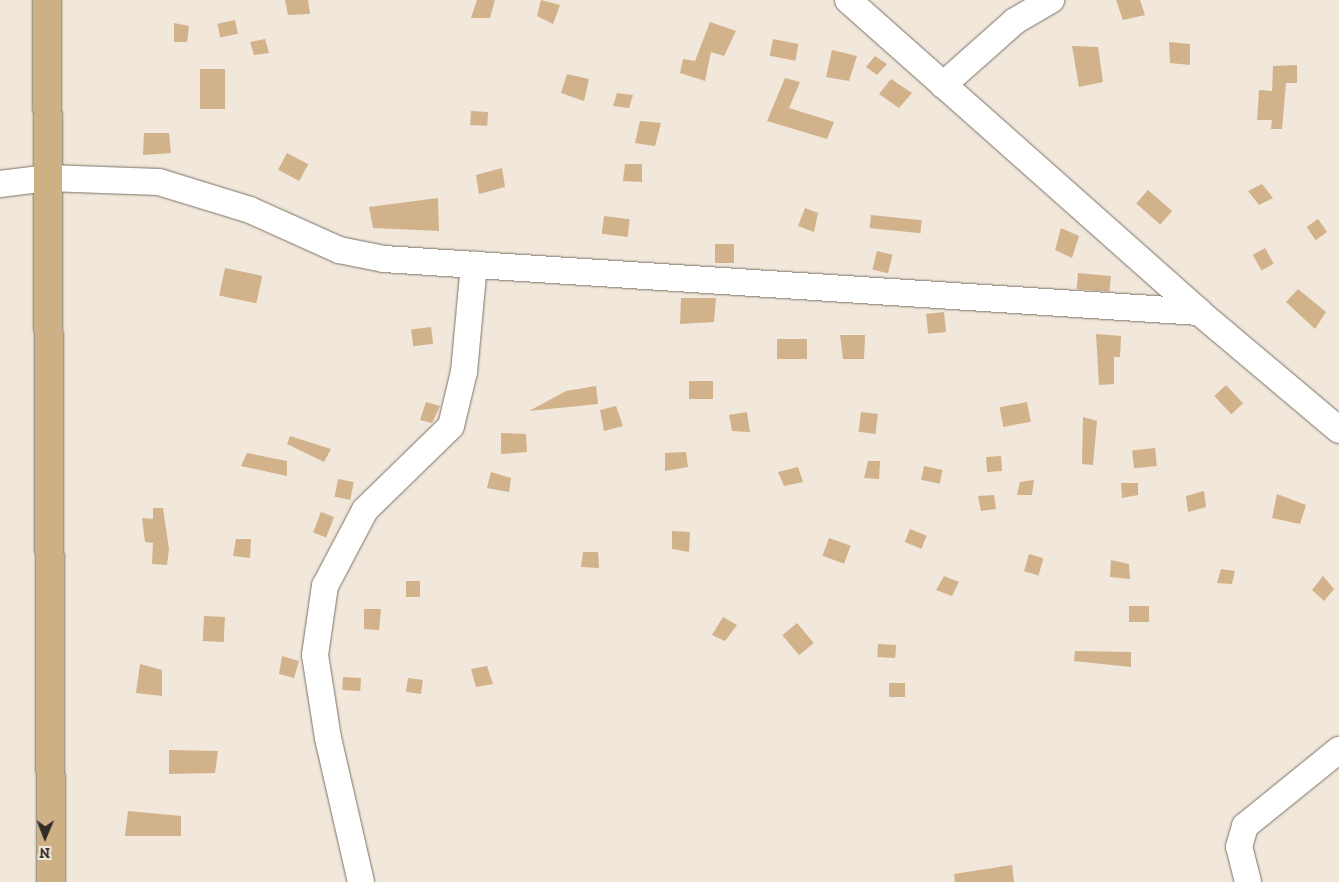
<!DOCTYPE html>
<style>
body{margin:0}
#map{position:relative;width:1339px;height:882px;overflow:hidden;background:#f1e7da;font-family:"Zilla Slab",serif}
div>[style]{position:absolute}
.building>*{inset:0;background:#d1b28b;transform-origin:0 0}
.roads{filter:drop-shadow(0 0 1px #7a7267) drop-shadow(0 0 1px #7a7267)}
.minor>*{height:26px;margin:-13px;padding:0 13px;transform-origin:13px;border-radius:13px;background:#fff}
.major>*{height:28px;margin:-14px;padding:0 14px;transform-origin:14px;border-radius:14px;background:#ceb085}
span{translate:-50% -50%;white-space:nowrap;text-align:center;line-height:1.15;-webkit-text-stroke:4px #f1e7da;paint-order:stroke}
.north{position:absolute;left:20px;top:812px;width:50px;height:50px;-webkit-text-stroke:4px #f1e7da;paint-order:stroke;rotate:181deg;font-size:14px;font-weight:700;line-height:20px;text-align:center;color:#312d28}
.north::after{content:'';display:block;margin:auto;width:18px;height:22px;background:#312d28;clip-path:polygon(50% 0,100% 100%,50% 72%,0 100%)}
</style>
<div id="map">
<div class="building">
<div style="clip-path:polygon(285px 0,308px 0,310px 14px,288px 15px)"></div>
<div style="clip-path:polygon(477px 0,495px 0,490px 18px,471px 18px)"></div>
<div style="clip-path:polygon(541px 0,560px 5px,553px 24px,537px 16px)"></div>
<div style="clip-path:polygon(1116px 0,1140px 0,1145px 15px,1123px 20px)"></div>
<div style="left:235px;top:20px;width:14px;height:18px;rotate:78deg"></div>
<div style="clip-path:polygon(710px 22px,736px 31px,724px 56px,711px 52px,705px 81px,680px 73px,683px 59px,695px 61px)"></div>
<div style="clip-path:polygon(174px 23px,189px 26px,187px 42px,174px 42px)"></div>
<div style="clip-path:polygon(265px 39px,269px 53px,254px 55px,250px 42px)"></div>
<div style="left:773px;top:39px;width:26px;height:17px;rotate:11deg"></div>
<div style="clip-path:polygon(1169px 42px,1190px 44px,1190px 65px,1170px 63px)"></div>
<div style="clip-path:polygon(1072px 46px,1098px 47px,1103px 82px,1079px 87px)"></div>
<div style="clip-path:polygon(832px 50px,857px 56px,849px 81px,826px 77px)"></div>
<div style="clip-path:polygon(875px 56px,887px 64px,877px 75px,866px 67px)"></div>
<div style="clip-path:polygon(1297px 65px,1297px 83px,1286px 83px,1282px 129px,1271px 129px,1272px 120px,1257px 120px,1259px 90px,1272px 91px,1273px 66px)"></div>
<div style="left:225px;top:69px;width:40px;height:25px;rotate:90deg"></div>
<div style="clip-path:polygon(567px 74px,589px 79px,584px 101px,561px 93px)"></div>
<div style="clip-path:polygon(785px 78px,800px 82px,789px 108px,834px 122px,827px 139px,767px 121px)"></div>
<div style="clip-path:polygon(891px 79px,912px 93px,899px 108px,879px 94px)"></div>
<div style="clip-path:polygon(617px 93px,633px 95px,629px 108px,613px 106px)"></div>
<div style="left:471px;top:111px;width:17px;height:14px;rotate:3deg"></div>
<div style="clip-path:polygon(640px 121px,661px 123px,655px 146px,635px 143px)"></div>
<div style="clip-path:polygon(144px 133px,169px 133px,171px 153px,143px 155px)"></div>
<div style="left:287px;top:153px;width:24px;height:19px;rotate:28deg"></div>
<div style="clip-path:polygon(625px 164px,642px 164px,642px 182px,623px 181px)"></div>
<div style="clip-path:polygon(502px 168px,505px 187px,479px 194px,476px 175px)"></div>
<div style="clip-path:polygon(1262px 184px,1273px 198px,1259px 205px,1248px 191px)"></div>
<div style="left:1148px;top:190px;width:32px;height:18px;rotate:41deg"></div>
<div style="clip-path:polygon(438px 198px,439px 231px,373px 228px,369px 207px)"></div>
<div style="clip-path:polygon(805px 208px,818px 213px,814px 232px,798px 226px)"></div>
<div style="left:871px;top:215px;width:51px;height:13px;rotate:6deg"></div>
<div style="left:604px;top:216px;width:26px;height:18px;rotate:7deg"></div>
<div style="left:1318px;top:219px;width:16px;height:14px;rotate:55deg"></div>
<div style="clip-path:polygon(1061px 228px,1079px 236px,1072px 258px,1055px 250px)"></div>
<div style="left:715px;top:244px;width:19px;height:19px"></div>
<div style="left:1265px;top:248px;width:18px;height:14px;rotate:61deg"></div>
<div style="left:877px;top:251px;width:16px;height:19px;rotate:14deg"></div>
<div style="left:225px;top:268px;width:38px;height:28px;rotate:12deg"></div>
<div style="left:1078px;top:273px;width:33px;height:16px;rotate:5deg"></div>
<div style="clip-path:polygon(1298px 289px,1326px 312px,1315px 329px,1286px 302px)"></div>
<div style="clip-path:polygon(681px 298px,716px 298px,714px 322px,680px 324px)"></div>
<div style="left:944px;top:312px;width:20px;height:18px;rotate:84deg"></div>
<div style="left:431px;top:327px;width:17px;height:20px;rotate:83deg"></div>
<div style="clip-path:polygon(1096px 334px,1121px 336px,1120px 357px,1114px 357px,1114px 384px,1099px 385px)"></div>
<div style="clip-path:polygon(840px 335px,865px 335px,864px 359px,843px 359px)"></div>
<div style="left:777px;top:339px;width:30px;height:20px"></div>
<div style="left:689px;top:381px;width:24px;height:18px"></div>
<div style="left:1226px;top:385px;width:25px;height:16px;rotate:47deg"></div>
<div style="clip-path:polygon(596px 386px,598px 404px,529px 411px,566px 391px)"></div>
<div style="clip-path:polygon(426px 402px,440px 406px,432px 423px,420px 420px)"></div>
<div style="left:1027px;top:402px;width:20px;height:28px;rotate:79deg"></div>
<div style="clip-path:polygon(616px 406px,623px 426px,604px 431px,600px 410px)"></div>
<div style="clip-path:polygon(747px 412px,750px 432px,732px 431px,729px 415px)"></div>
<div style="left:861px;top:412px;width:17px;height:20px;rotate:7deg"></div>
<div style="clip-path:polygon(1083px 417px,1097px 421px,1093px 465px,1082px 464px)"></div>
<div style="clip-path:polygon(501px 433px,526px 434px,527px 452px,501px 454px)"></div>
<div style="clip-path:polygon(290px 436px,331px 449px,324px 462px,287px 444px)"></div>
<div style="left:1155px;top:448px;width:18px;height:23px;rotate:84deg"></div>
<div style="clip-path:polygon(686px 452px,688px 467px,665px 471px,665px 453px)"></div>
<div style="clip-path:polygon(247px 453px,287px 461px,287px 476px,241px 466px)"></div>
<div style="left:1001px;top:456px;width:15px;height:15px;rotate:86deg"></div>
<div style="clip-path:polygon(868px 461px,880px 461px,879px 479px,864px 478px)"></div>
<div style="left:924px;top:466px;width:19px;height:14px;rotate:12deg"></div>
<div style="clip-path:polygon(798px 467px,803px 482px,784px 486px,778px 472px)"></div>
<div style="clip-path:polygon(491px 472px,511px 478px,509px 492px,487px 488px)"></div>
<div style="left:338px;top:479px;width:16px;height:18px;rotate:11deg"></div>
<div style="clip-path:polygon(1034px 480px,1032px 495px,1017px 495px,1020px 482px)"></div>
<div style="clip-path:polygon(1121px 483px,1138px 483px,1138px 495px,1122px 498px)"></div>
<div style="clip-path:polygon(1204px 491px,1206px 507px,1188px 512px,1186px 496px)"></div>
<div style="clip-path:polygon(1277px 494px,1306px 505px,1300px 524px,1272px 518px)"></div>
<div style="clip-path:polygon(994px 495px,996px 509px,981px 511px,978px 496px)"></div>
<div style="clip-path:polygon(153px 508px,163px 508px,169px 549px,167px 565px,152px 564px,153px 543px,145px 542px,142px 518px,153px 519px)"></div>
<div style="left:321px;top:512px;width:14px;height:22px;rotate:21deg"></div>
<div style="left:910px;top:529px;width:18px;height:14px;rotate:22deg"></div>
<div style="clip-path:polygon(672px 531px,690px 532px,689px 552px,672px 549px)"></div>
<div style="left:829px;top:538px;width:23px;height:19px;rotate:20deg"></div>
<div style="clip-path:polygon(236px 539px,251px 539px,250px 558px,233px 556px)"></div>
<div style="clip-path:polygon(583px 552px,598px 552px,599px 568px,581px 567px)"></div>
<div style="left:1029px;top:554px;width:15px;height:18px;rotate:16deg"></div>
<div style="clip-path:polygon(1111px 560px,1129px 564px,1130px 579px,1110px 577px)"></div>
<div style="clip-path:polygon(1221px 569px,1235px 571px,1232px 584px,1217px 583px)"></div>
<div style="clip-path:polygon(944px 576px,959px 582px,952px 596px,936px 590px)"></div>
<div style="clip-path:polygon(1323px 576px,1334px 589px,1324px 601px,1312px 590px)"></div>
<div style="left:406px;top:581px;width:14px;height:16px"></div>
<div style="left:1129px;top:606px;width:20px;height:16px"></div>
<div style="clip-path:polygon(364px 609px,381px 609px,379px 630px,364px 629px)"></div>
<div style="left:204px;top:616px;width:21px;height:25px;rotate:3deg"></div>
<div style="clip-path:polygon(723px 617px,737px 625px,725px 641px,712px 635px)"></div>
<div style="left:797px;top:623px;width:26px;height:19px;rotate:50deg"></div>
<div style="left:878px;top:644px;width:18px;height:13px;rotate:3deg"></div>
<div style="clip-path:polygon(1075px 651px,1131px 652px,1131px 667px,1074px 661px)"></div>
<div style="clip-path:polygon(282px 656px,299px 661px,294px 678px,279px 674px)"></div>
<div style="clip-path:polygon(140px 664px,162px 670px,162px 696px,136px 693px)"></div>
<div style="clip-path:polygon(487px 666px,493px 684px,476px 687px,471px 669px)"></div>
<div style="left:343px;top:677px;width:18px;height:13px;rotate:3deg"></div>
<div style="left:408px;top:678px;width:15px;height:14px;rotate:8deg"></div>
<div style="left:889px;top:683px;width:16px;height:14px"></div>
<div style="clip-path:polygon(169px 750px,218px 751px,215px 773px,169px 774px)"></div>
<div style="clip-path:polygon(128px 811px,181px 816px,181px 836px,125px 836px)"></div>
<div style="clip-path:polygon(1012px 865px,1014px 882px,955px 882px,954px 874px)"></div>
</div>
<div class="roads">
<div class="minor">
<div style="left:848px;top:0;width:470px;rotate:41.6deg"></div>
<div style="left:1199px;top:312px;width:183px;rotate:40.1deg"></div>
<div style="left:943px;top:85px;width:96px;rotate:-41.6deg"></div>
<div style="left:1015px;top:21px;width:42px;rotate:-30.3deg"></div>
<div style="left:0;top:184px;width:47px;rotate:-7.3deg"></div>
<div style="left:47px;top:178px;width:112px;rotate:2deg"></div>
<div style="left:159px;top:182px;width:95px;rotate:17.1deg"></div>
<div style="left:250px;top:210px;width:98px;rotate:24.2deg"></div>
<div style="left:339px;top:250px;width:46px;rotate:11.3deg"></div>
<div style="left:384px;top:259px;width:817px;rotate:3.72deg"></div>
<div style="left:361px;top:882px;width:148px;rotate:-102.9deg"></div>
<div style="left:328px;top:738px;width:84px;rotate:-98.9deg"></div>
<div style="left:315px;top:655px;width:70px;rotate:-81.8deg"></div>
<div style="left:325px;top:586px;width:86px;rotate:-62.2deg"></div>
<div style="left:365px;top:510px;width:120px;rotate:-44.3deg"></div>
<div style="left:451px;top:426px;width:56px;rotate:-76.5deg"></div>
<div style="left:464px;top:372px;width:108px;rotate:-84.7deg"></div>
<div style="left:1248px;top:882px;width:36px;rotate:-104deg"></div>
<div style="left:1239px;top:847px;width:22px;rotate:-74deg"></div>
<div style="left:1245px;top:826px;width:121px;rotate:-39deg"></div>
</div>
<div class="major">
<div style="left:47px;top:0;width:882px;rotate:89.74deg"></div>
</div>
</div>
<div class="north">N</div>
</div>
